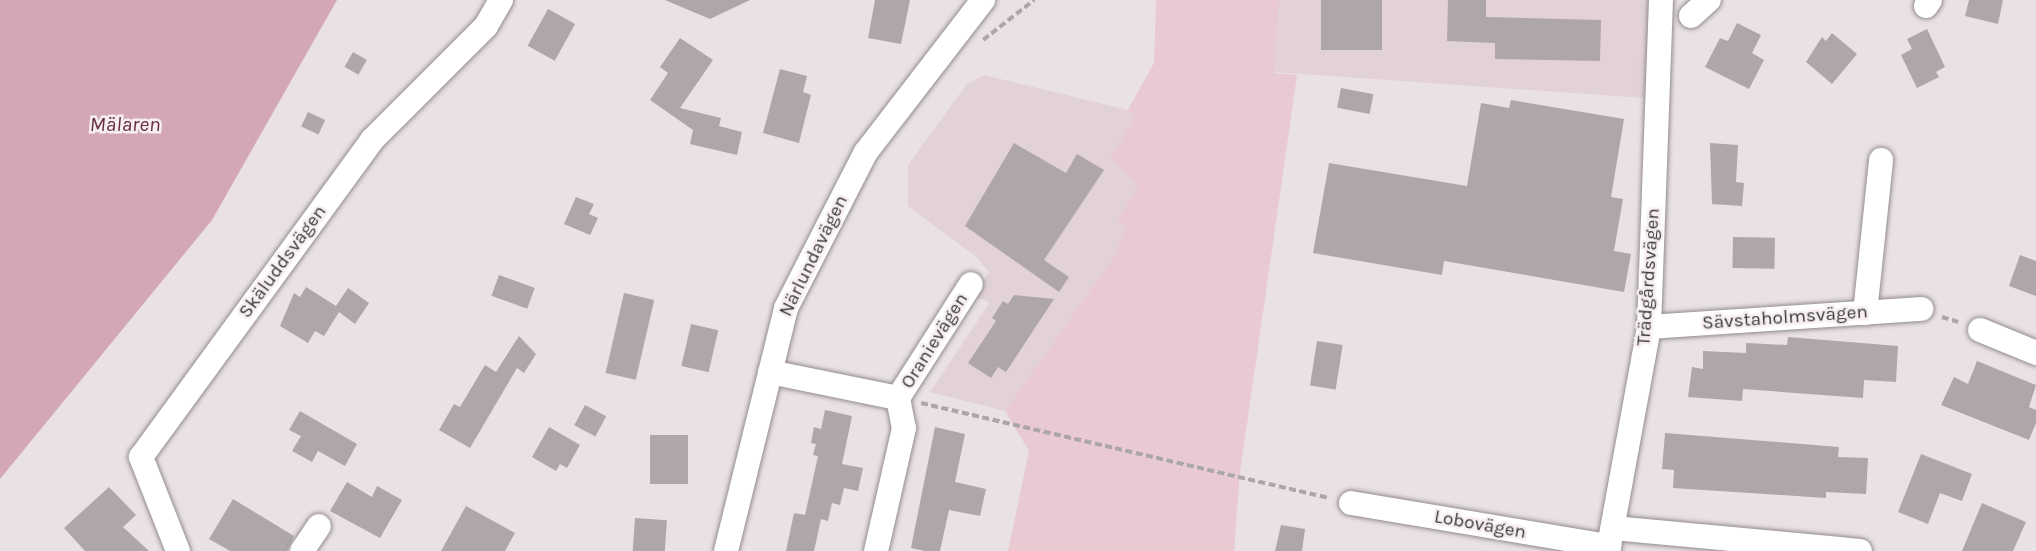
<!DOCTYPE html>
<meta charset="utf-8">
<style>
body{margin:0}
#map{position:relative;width:2036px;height:551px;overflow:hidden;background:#e9e1e3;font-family:Karla,sans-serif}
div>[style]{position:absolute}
.built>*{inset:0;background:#e2d2d6}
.green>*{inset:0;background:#e9cad2}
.water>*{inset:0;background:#d3a7b3}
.building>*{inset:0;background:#aea6a8;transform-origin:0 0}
.path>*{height:3.5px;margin-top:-1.75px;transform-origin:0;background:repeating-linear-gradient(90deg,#aca6a8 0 7px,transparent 0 10.5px)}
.roads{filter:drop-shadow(0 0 2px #938c8e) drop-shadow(0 0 2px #938c8e)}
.minor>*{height:24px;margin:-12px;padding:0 12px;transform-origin:12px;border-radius:12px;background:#fff}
span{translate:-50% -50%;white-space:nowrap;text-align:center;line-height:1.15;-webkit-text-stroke:5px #f6eef0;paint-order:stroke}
.street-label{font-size:19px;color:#3c393a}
.water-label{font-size:21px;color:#652d40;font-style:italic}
</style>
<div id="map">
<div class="built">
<div style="clip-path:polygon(1156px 0,1660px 0,1657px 99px,1246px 70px)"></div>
<div style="clip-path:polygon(984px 75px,1128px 110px,1134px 118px,1112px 159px,1140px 185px,1117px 219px,1125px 225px,1115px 255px,1005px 411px,930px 392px,990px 302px,974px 297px,989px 272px,974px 255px,908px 206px,908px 165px,967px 84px)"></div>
</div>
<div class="green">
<div style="clip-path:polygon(1156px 0,1279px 0,1274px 73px,1297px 75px,1240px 473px,1234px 551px,1008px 551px,1029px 451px,1005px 411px,1115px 255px,1125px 225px,1117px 219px,1139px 185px,1111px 159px,1134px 118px,1128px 110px,1154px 63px)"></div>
</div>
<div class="water">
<div style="clip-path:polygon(0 0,337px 0,212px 220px,0 479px)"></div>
</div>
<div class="building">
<div style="clip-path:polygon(665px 0,750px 0,710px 19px)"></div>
<div style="clip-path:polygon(875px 0,910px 0,901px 44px,868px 38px)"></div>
<div style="left:1321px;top:0;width:61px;height:50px"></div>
<div style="clip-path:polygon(1448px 0,1486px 0,1486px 17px,1601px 20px,1600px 61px,1495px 59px,1495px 43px,1447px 41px)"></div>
<div style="clip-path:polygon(1969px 0,2003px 0,1998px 24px,1965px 16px)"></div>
<div style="left:548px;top:9px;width:31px;height:42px;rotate:29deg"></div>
<div style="clip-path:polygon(1737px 23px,1761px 35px,1752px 53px,1764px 60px,1749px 89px,1705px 67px,1720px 38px,1728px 41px)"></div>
<div style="clip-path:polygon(1927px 29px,1945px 67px,1936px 72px,1939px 77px,1917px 88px,1901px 55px,1912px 49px,1907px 39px)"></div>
<div style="clip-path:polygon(1832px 33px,1857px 54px,1832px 84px,1806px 62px,1822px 37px,1826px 41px)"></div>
<div style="clip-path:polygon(680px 38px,713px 60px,680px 108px,721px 118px,719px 126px,742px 132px,737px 155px,690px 144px,693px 130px,650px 100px,668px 73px,660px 67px)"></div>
<div style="left:353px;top:52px;width:16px;height:17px;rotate:30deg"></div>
<div style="clip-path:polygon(780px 69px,807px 76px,803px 92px,811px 95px,799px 143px,763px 133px)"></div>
<div style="left:1341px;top:88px;width:33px;height:20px;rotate:11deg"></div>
<div style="clip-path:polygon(1511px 100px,1624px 119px,1611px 197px,1623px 199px,1614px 251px,1631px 254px,1624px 292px,1444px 261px,1442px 275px,1313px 253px,1329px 163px,1467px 186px,1481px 103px,1509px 108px)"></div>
<div style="left:308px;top:112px;width:19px;height:16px;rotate:25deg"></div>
<div style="clip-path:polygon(1014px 143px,1066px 173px,1077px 154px,1104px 170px,1044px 260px,1069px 277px,1059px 292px,965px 226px)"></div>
<div style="clip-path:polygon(1710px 143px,1738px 145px,1736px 182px,1744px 183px,1742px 206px,1712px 204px)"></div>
<div style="clip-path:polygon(576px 197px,594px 204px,589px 214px,598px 218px,590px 235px,564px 224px)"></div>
<div style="left:1733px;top:237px;width:42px;height:31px;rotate:1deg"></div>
<div style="clip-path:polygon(2020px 255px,2036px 261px,2036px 296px,2009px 286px)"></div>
<div style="left:499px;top:275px;width:38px;height:22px;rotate:20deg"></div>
<div style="clip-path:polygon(306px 287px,336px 306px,348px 288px,369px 303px,355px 324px,339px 312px,324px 336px,315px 331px,308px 343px,280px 326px,294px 293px,300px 297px)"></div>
<div style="left:624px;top:293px;width:31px;height:82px;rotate:13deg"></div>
<div style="clip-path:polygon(1014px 295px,1054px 299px,1006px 372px,998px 367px,991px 378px,968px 363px,996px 321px,992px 318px,1003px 301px,1008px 304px)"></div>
<div style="left:691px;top:324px;width:28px;height:43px;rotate:13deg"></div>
<div style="clip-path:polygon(519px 336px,536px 354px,524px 373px,517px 368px,470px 448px,439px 430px,454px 404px,460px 407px,485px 365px,496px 372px)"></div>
<div style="clip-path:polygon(1788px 337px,1898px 346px,1896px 382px,1864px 380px,1863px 398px,1743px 389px,1742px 401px,1688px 397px,1692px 367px,1703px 369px,1703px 351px,1746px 353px,1746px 343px,1787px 345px)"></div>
<div style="left:1317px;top:341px;width:26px;height:45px;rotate:9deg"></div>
<div style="clip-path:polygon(1977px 361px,2036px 385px,2029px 407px,2036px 410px,2036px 423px,2029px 440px,1941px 405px,1954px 377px,1968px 384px)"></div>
<div style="left:585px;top:405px;width:24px;height:23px;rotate:28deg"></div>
<div style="clip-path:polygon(825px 410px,852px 416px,842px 464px,863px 468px,858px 491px,844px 488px,840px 505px,832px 503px,828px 521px,821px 519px,814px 551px,786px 551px,794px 513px,805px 515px,818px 456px,813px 455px,816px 444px,811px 443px,814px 427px,821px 429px)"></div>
<div style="clip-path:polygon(300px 411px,357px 444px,345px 466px,318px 451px,312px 462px,292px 451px,301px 436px,289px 430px)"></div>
<div style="clip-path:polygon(549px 427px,580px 445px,567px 468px,560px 464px,556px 471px,532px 457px)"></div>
<div style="clip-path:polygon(935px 427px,965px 434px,955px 482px,986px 489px,980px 516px,949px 510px,940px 551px,925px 551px,911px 548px)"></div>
<div style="clip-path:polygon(1665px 433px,1839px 447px,1838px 457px,1868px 458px,1866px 494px,1826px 492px,1826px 498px,1673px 488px,1674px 470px,1662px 469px)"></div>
<div style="left:650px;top:435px;width:38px;height:49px"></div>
<div style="clip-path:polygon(1921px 454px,1972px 474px,1962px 501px,1940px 493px,1928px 524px,1898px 512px)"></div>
<div style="clip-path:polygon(347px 482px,372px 497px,377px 486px,402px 500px,380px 538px,330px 511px)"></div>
<div style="clip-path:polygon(109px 487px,136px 515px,123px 527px,149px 551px,85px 551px,64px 528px)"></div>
<div style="clip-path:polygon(233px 499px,294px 536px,287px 551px,230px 551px,209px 539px)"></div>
<div style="clip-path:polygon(1982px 503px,2026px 522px,2013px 551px,1962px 551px)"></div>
<div style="clip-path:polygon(466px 506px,515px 533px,505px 551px,441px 551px)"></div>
<div style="left:635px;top:518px;width:32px;height:33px;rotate:4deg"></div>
<div style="clip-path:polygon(1281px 525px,1305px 529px,1302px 551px,1275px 551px)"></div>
</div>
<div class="path">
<div style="left:983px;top:40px;width:65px;rotate:-38.1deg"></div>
<div style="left:1942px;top:317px;width:17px;rotate:17deg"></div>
<div style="left:921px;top:403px;width:419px;rotate:13.1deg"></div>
</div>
<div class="roads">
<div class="minor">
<div style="left:1926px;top:6px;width:7px;rotate:-56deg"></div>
<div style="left:1691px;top:16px;width:24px;rotate:-42deg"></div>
<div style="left:1865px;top:313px;width:154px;rotate:-84deg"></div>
<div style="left:1649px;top:327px;width:273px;rotate:-3.8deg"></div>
<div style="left:1980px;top:330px;width:61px;rotate:22.3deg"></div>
<div style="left:770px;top:372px;width:131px;rotate:11.5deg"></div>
<div style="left:898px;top:398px;width:31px;rotate:79deg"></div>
<div style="left:904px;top:428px;width:126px;rotate:102.8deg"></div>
<div style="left:898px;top:398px;width:135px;rotate:-57.4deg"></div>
<div style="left:1351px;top:503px;width:262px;rotate:9.5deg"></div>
<div style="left:1613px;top:528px;width:248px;rotate:5.3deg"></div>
<div style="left:178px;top:551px;width:101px;rotate:-111.5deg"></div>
<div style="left:141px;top:457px;width:392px;rotate:-53.9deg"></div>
<div style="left:372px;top:140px;width:161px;rotate:-45deg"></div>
<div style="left:486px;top:26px;width:30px;rotate:-60deg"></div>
<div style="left:302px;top:551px;width:30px;rotate:-56deg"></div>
<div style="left:726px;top:551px;width:250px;rotate:-76.1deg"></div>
<div style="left:786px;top:308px;width:175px;rotate:-62.9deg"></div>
<div style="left:866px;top:152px;width:192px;rotate:-52.4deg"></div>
<div style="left:1608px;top:551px;width:228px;rotate:-79.6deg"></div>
<div style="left:1649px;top:327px;width:327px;rotate:-87.9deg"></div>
</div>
</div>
<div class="street-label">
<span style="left:814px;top:256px;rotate:-64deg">Närlundavägen</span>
<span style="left:283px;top:262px;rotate:-54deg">Skäluddsvägen</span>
<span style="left:1649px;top:277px;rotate:-86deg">Trädgårdsvägen</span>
<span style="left:1785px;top:318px;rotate:-4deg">Sävstaholmsvägen</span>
<span style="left:935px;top:341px;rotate:-58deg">Oranievägen</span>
<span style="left:1480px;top:525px;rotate:10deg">Lobovägen</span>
</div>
<div class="water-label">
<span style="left:125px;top:124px">Mälaren</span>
</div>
</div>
